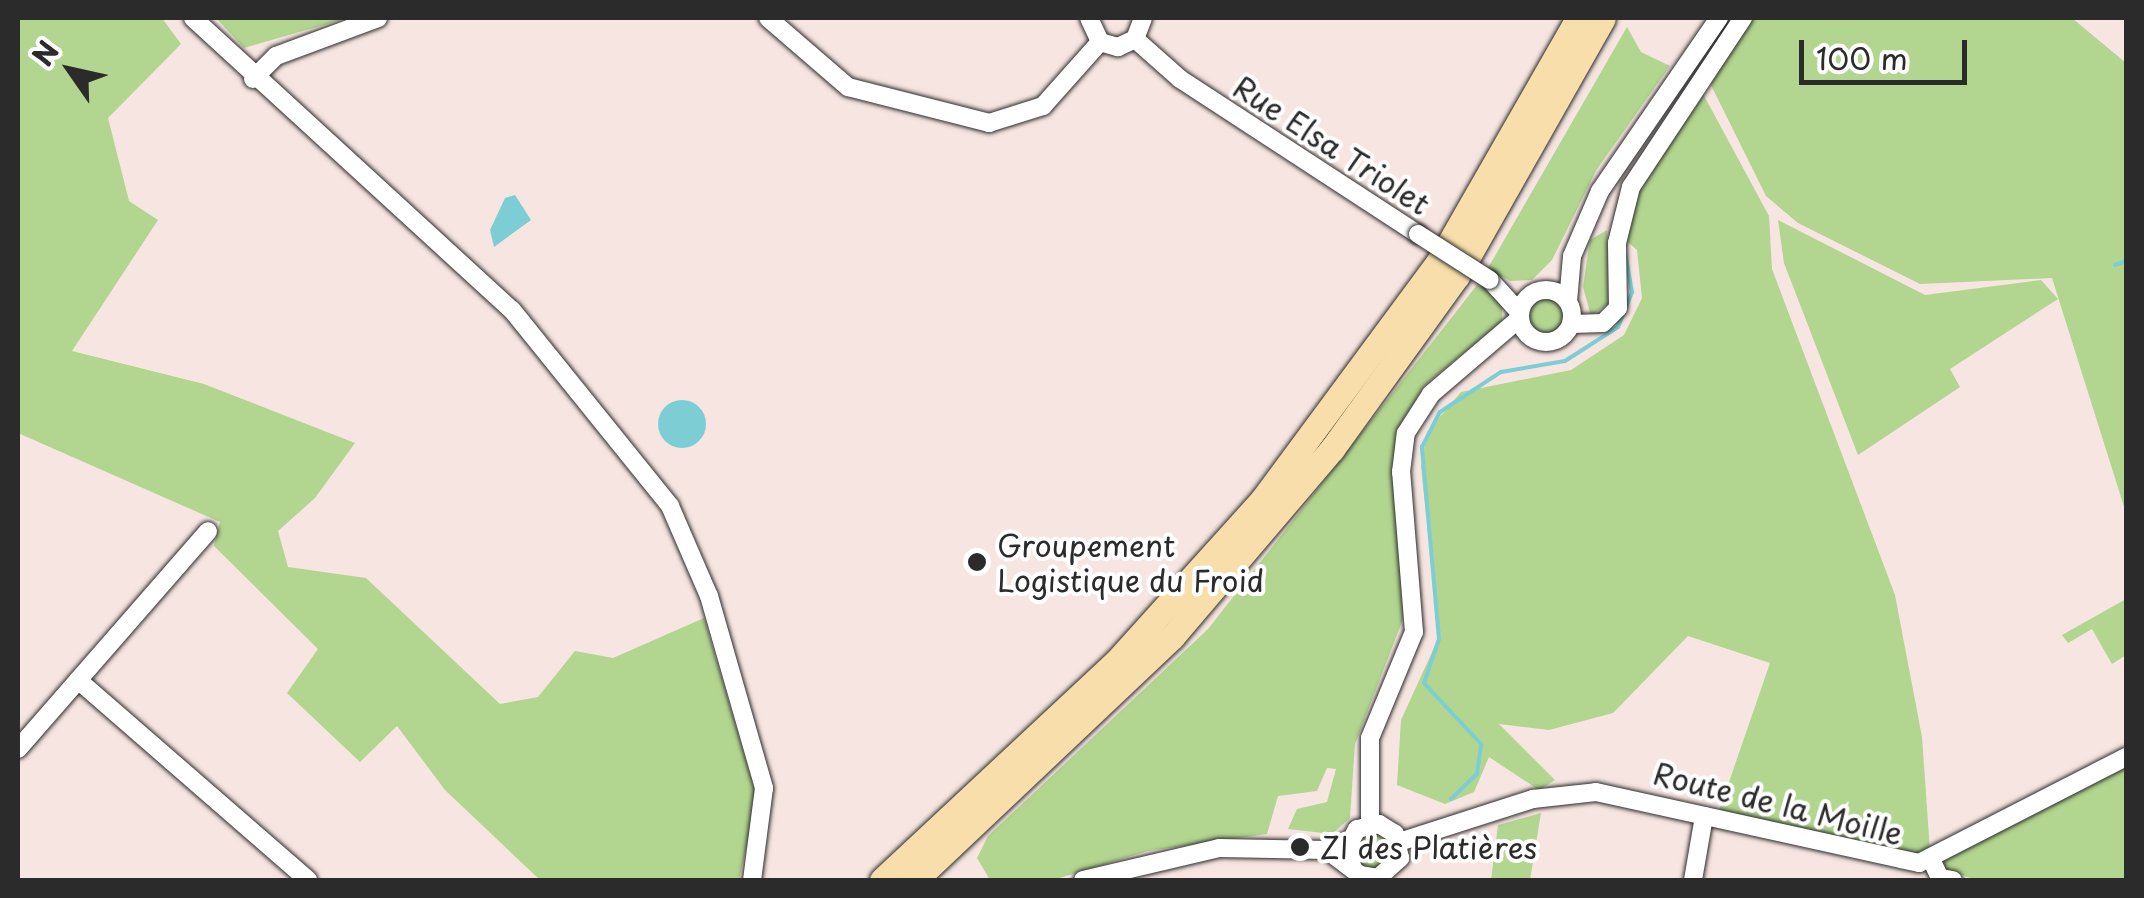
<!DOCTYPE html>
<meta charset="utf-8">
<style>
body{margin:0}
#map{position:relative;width:2144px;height:898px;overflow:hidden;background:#f6e5e1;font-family:"Playpen Sans",sans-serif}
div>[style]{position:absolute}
.green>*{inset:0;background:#b2d58f}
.round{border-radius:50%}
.water>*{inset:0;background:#7dced4}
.stream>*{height:4px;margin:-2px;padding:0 2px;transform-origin:2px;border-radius:2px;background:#7dced4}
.roads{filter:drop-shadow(0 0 2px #2b2b2b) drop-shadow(0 0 2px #2b2b2b)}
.minor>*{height:18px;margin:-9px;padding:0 9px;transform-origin:9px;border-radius:9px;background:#fff}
.minor>.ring{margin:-9px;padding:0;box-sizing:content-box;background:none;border:18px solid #fff;border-radius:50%}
.highway>*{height:25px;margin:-12.5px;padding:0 12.5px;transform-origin:12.5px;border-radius:12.5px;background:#f8deab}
.bridges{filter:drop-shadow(0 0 2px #2b2b2b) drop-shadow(0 0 2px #2b2b2b)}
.minor-bridge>*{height:18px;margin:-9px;padding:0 9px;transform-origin:9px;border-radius:9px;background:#fff}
.dots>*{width:28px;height:28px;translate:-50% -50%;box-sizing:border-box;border:5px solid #fff;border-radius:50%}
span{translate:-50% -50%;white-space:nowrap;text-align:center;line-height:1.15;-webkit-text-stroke:8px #fff;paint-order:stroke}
.street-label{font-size:30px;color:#2b2b2b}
.poi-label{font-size:30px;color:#2b2b2b}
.left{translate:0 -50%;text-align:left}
.frame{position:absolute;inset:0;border:20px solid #2b2b2b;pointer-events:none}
.north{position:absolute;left:20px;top:20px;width:100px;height:100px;-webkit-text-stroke:8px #fff;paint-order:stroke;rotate:304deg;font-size:28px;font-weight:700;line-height:40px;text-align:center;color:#2b2b2b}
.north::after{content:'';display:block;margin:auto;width:35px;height:45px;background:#2b2b2b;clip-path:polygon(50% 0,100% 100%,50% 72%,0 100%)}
.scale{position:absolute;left:1799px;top:40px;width:168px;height:45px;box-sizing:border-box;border:5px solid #2b2b2b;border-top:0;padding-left:12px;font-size:30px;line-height:35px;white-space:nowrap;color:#2b2b2b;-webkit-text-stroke:8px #fff;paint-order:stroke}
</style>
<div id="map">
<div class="green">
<div style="clip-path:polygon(18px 18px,162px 18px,181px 44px,108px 118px,129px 201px,158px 220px,72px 351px,204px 384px,355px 443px,315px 498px,278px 531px,288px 567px,366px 578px,500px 704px,538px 697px,575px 651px,613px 658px,704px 618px,757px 798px,739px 880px,540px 880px,445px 790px,397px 726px,360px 762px,287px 693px,318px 649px,214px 546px,220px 522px,18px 433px)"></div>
<div style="clip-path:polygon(216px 18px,348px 18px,244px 48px)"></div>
<div style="clip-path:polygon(1749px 18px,2072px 18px,2126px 63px,2126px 513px,2052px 278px,1920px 284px,1798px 223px,1766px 196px,1708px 79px)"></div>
<div style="clip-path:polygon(1627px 27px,1641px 52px,1670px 66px,1597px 169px,1552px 260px,1532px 280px,1510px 281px,1488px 268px)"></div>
<div style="clip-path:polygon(1702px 92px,1769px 216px,1772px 269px,1895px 595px,1922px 737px,1930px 851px,1912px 857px,1719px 811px,1770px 663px,1688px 636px,1613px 713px,1549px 730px,1499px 724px,1555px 780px,1539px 790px,1489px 757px,1474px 792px,1445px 804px,1397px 785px,1401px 720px,1439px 637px,1421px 466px,1427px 432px,1461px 392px,1571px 370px,1624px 335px,1642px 298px,1637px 250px,1621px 236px,1625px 210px)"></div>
<div style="clip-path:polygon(1778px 220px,1925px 295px,2041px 280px,2058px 299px,1950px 369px,1960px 387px,1858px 455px,1784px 263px)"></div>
<div style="clip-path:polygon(1607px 230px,1610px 302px,1591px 316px,1583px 287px,1590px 240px)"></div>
<div style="clip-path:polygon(1477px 285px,1502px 300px,1502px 321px,1424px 386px,1395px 436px,1403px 619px,1355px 744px,1350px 818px,1332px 834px,1288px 829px,1297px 809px,1327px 802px,1336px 769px,1327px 768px,1317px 791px,1278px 796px,1267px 834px,1148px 851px,1053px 880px,990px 880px,977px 858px,988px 836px,1208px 629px)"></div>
<div class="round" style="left:1527px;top:297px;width:38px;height:38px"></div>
<div style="clip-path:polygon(2126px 599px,2126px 655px,2112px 664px,2092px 629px,2068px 643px,2062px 635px)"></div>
<div style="clip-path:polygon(2126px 765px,2126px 880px,1975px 880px,1944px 868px,1945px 858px)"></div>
<div style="clip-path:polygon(1541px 813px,1530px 880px,1491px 880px,1498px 825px)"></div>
<div class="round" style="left:1355px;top:833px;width:36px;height:36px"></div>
</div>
<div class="water">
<div style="clip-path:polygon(515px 195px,531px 220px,494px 247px,490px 230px,505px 198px)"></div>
<div class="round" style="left:658px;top:400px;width:48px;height:48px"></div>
</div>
<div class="stream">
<div style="left:2115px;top:265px;width:12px;rotate:-20deg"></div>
<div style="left:1451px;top:799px;width:36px;rotate:-44deg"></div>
<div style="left:1477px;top:774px;width:30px;rotate:-82deg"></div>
<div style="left:1481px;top:744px;width:83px;rotate:-133.1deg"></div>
<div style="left:1424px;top:683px;width:46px;rotate:-71.2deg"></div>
<div style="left:1439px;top:639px;width:193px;rotate:-95.1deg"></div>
<div style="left:1422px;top:447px;width:39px;rotate:-63deg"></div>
<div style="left:1440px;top:412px;width:73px;rotate:-33.3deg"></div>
<div style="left:1501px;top:372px;width:65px;rotate:-9.8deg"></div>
<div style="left:1565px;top:361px;width:63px;rotate:-32.7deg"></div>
<div style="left:1618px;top:327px;width:38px;rotate:-68deg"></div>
<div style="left:1632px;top:292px;width:40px;rotate:-100deg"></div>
</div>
<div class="roads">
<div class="minor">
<div style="left:193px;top:18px;width:432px;rotate:42.5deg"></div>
<div style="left:512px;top:310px;width:252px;rotate:51.1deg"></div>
<div style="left:670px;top:506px;width:98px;rotate:66.6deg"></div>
<div style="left:709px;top:596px;width:200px;rotate:74deg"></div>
<div style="left:764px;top:788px;width:93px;rotate:97.4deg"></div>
<div style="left:768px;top:18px;width:106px;rotate:40.8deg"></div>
<div style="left:848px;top:87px;width:146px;rotate:14.3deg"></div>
<div style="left:989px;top:123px;width:57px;rotate:-17.5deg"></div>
<div style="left:1043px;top:106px;width:86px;rotate:-48.3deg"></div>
<div style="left:1089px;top:18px;width:26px;rotate:65deg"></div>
<div style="left:1100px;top:42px;width:19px;rotate:16deg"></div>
<div style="left:1118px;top:47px;width:19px;rotate:-25deg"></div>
<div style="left:1135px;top:39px;width:22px;rotate:-69deg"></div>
<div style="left:1135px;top:39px;width:60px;rotate:41.6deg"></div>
<div style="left:1180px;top:79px;width:284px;rotate:33.1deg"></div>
<div style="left:253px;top:79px;width:33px;rotate:-45deg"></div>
<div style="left:276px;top:56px;width:109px;rotate:-20.4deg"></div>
<div style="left:1490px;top:280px;width:45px;rotate:47.7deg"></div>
<div class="ring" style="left:1520px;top:290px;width:34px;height:34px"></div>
<div style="left:1568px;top:301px;width:45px;rotate:-84.9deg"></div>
<div style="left:1572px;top:256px;width:71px;rotate:-66.7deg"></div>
<div style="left:1600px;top:191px;width:210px;rotate:-55.5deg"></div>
<div style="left:1572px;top:324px;width:31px;rotate:-2deg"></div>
<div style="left:1603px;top:323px;width:21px;rotate:-45deg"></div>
<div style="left:1618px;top:308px;width:65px;rotate:-90.9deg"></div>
<div style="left:1617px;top:243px;width:58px;rotate:-76deg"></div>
<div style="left:1631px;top:187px;width:203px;rotate:-56.5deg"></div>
<div style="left:78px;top:680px;width:305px;rotate:41deg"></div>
<div style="left:18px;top:749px;width:289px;rotate:-48.9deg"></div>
<div style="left:1370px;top:824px;width:86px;rotate:-90deg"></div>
<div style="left:1370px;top:738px;width:115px;rotate:-67.5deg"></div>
<div style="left:1414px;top:632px;width:161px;rotate:-94.6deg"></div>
<div style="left:1401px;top:472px;width:39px;rotate:-83deg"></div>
<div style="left:1406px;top:433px;width:46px;rotate:-57.3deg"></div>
<div style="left:1431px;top:394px;width:117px;rotate:-40.5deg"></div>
<div style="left:1399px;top:842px;width:141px;rotate:-17.8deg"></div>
<div style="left:1533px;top:799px;width:63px;rotate:-6.3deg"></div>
<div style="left:1596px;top:792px;width:331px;rotate:12.4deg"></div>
<div style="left:1919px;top:863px;width:233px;rotate:-27.1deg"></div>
<div style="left:1327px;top:850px;width:41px;rotate:37.1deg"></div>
<div style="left:1360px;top:875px;width:18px;rotate:9deg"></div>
<div style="left:1378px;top:878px;width:30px;rotate:-42deg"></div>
<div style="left:1400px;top:858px;width:25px;rotate:-102deg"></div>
<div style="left:1395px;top:834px;width:19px;rotate:-148deg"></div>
<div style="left:1379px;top:824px;width:23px;rotate:167deg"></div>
<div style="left:1357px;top:829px;width:21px;rotate:118deg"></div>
<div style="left:1347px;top:848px;width:22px;rotate:74deg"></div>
<div style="left:1931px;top:859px;width:21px;rotate:65deg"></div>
<div style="left:1940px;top:878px;width:13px;rotate:9deg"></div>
<div style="left:1083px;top:880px;width:140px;rotate:-13.2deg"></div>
<div style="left:1219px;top:848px;width:108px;rotate:1.1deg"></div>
<div style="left:1327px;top:850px;width:24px;rotate:-24deg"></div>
<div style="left:1693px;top:880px;width:65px;rotate:-80.2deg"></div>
</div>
<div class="highway">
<div style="left:882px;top:880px;width:318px;rotate:-43deg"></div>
<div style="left:1115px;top:663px;width:221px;rotate:-47.9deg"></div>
<div style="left:1263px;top:499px;width:296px;rotate:-53.5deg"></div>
<div style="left:1439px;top:261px;width:280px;rotate:-60.2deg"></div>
<div style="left:915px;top:880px;width:354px;rotate:-43.4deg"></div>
<div style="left:1172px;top:637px;width:247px;rotate:-49.6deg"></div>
<div style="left:1332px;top:449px;width:213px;rotate:-54.2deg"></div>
<div style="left:1457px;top:276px;width:296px;rotate:-60.5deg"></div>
</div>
</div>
<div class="bridges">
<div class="minor-bridge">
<div style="left:1418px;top:234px;width:85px;rotate:32.6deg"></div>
</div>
</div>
<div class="dots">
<div style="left:977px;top:562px;background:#2b2b2b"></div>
<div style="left:1300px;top:847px;background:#2b2b2b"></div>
</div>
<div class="street-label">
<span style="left:1332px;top:145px;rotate:33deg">Rue Elsa Triolet</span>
<span style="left:1778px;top:803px;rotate:14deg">Route de la Moille</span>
</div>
<div class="poi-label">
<span class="left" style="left:997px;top:562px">Groupement<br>Logistique du Froid</span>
<span class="left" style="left:1320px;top:847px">ZI des Platières</span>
</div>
<div class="frame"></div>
<div class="north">N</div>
<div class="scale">100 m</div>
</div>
